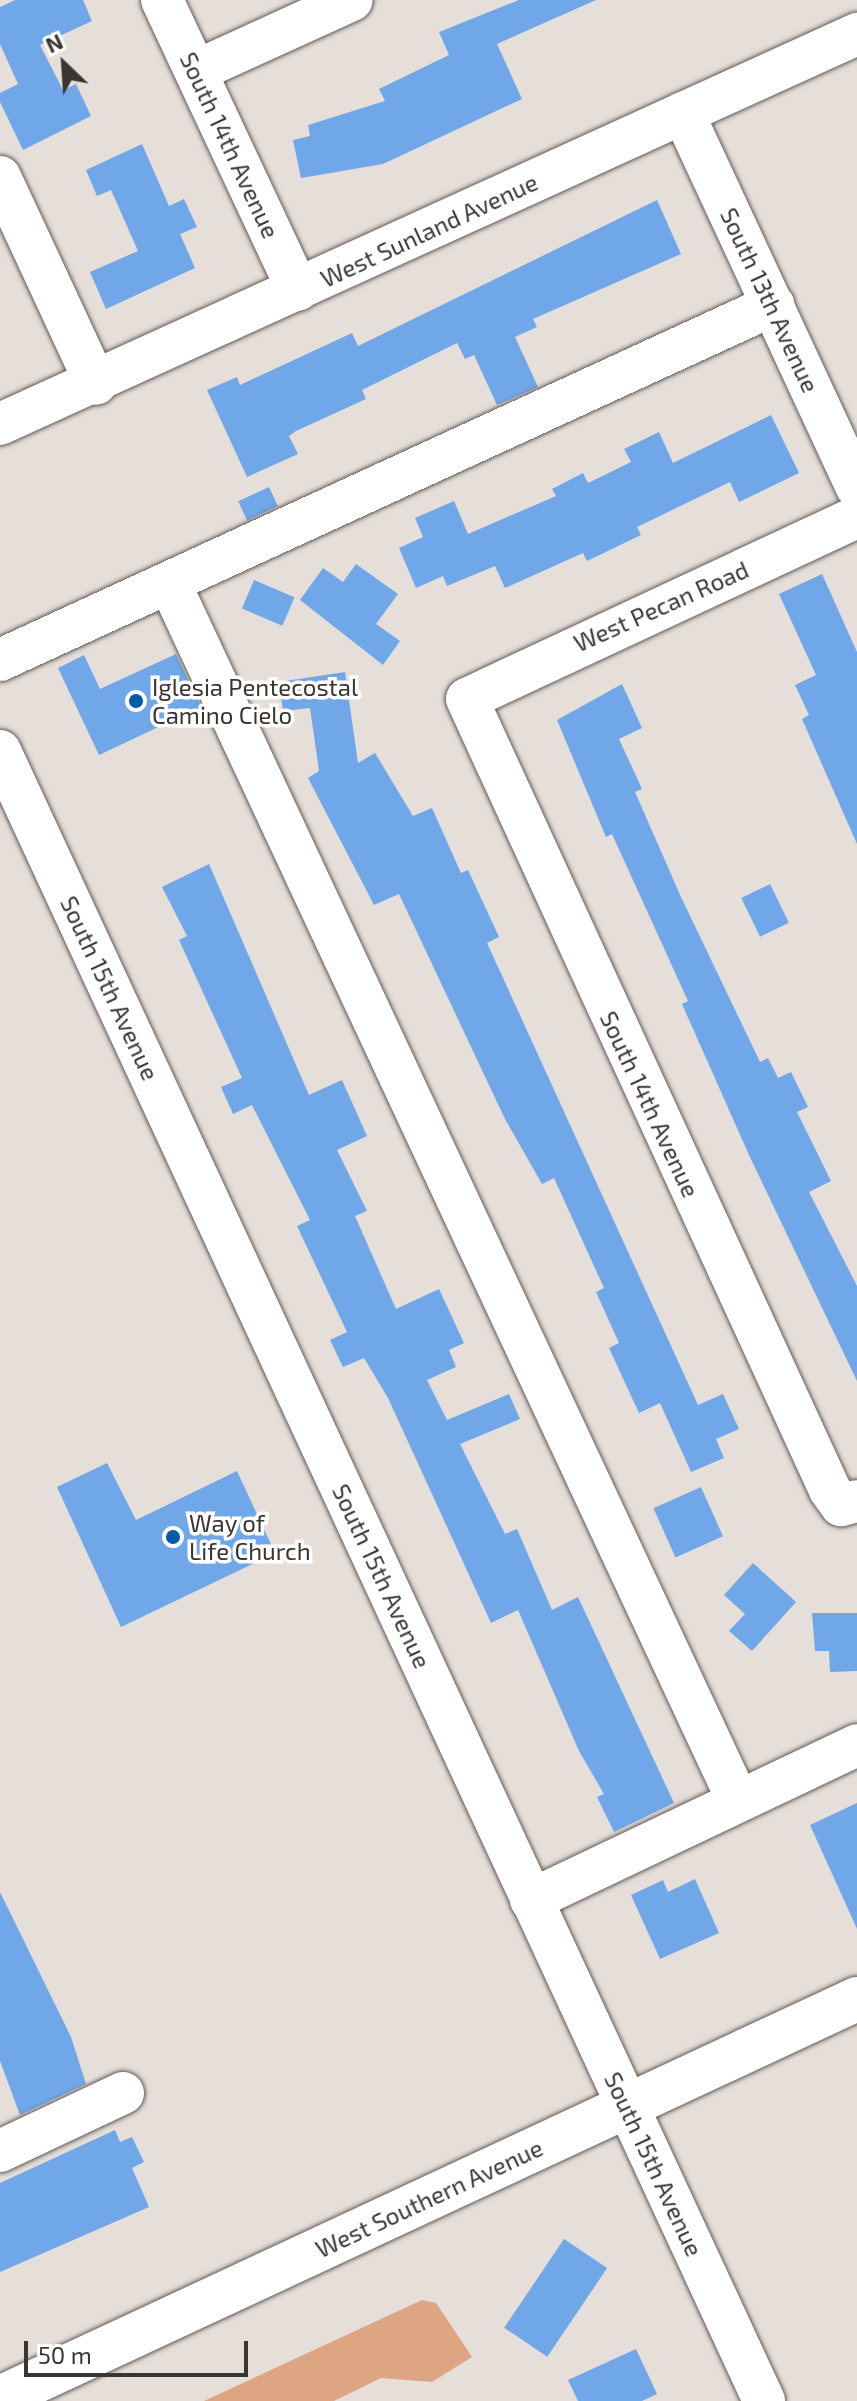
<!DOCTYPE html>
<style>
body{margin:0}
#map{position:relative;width:857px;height:2401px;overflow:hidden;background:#e6ded9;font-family:"Exo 2",sans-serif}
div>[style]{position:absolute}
.green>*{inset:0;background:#dda581}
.building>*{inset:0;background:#6fa7e9;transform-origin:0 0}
.roads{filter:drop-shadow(0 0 2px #615a56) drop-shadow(0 0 2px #615a56)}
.minor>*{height:42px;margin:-21px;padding:0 21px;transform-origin:21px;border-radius:21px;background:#fff}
.major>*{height:44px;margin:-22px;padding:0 22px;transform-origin:22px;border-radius:22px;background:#fff}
.dots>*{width:22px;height:22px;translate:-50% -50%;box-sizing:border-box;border:4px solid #fff;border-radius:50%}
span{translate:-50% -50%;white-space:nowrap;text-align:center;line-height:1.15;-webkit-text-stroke:7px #fff;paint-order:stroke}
.street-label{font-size:24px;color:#383533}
.poi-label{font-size:24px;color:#383533}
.left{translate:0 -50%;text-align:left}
.north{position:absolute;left:24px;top:24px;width:80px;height:80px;-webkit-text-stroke:6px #fff;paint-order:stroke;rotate:335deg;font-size:22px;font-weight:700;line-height:32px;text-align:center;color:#383533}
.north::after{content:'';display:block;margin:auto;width:28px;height:36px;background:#383533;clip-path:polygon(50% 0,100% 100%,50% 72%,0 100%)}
.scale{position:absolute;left:24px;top:2341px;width:224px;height:36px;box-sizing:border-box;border:4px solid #383533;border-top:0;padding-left:10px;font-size:24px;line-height:28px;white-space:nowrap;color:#383533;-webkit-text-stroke:6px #fff;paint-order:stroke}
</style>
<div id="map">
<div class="green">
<div style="clip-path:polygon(422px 2300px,436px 2303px,472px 2357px,432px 2382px,381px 2378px,334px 2401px,204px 2401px)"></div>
</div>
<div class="building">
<div style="clip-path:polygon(15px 0,83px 0,92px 21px,40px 45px,63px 90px,76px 84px,91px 116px,23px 150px,0 102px,0 93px,18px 84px,0 44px,0 7px)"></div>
<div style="clip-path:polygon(519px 0,596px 0,497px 44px,522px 99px,383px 164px,301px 178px,293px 140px,310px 136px,308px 125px,385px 101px,379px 89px,449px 55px,439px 32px)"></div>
<div style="clip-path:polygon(142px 144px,169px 206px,184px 199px,197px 227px,180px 234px,195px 268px,106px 309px,90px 272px,138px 251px,111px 190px,97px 196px,86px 170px)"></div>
<div style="clip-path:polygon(657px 200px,681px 254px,533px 319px,537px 327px,515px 337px,538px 387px,497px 405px,474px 355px,465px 359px,457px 343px,362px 390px,366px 399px,296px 431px,289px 436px,298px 454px,247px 477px,207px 390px,237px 377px,240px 385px,352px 333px,358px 346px)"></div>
<div style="clip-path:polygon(771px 415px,799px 473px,739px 502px,730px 482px,637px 527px,641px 535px,587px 561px,583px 553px,505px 588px,495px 566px,447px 586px,443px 576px,416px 588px,399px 548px,423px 537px,415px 518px,454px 501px,468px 534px,556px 496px,552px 489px,583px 473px,588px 483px,631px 462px,624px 449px,659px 432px,673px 463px)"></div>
<div style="left:269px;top:487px;width:21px;height:34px;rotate:65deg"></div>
<div style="clip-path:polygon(356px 564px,398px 594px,376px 624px,400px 641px,383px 665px,300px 600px,323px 568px,343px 582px)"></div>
<div style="clip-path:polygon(822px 574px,857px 652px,857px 844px,802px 719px,809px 715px,795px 685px,816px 675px,779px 594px)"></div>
<div style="left:254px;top:580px;width:44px;height:31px;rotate:23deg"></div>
<div style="clip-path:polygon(176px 654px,201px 707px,99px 755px,58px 668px,84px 655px,100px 689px)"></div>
<div style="clip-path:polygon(345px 672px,358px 763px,375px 753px,413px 816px,432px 808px,461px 873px,468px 870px,499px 937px,487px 943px,698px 1405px,723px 1394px,739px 1429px,716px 1439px,724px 1458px,691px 1472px,660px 1403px,639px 1413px,609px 1348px,619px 1343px,596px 1292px,604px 1288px,554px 1178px,542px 1184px,505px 1119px,399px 894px,374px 905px,308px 778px,319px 771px,310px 708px,283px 711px,279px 682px)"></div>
<div style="clip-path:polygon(622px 684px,642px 728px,619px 739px,642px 789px,635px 792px,681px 897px,760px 1062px,768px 1058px,778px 1078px,791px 1072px,808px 1107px,797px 1112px,831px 1181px,809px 1192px,857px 1286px,857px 1381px,749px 1155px,682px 1004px,688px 1001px,612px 834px,606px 837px,557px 720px)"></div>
<div style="clip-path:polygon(209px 864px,309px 1095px,342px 1080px,367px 1136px,337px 1150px,367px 1211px,355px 1216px,396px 1309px,439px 1289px,464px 1343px,449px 1350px,456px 1367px,427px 1380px,447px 1420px,509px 1394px,520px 1419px,460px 1444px,505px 1534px,517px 1529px,552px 1610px,578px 1597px,674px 1803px,614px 1832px,597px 1797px,604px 1794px,579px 1751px,518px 1610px,491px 1623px,388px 1398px,364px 1358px,343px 1367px,330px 1340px,347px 1332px,297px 1226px,310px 1220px,252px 1105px,233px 1114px,221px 1087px,242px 1078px,179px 940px,187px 936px,162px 887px)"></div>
<div style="left:770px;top:884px;width:43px;height:32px;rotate:64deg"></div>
<div style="clip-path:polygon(107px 1463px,136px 1520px,237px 1471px,275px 1553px,121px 1627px,57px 1487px)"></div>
<div style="left:701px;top:1487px;width:54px;height:52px;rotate:66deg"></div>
<div style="clip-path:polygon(753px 1563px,796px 1602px,752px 1651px,729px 1631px,745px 1614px,724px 1595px)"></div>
<div style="clip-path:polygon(812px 1613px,857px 1613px,857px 1671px,830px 1672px,829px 1651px,815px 1651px)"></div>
<div style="clip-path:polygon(857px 1803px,857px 1929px,810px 1825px)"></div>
<div style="clip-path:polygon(695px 1879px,719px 1933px,660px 1959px,631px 1895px,663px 1880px,668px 1892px)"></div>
<div style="clip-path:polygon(0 1892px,71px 2037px,86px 2084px,20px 2115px,0 2061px)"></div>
<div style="clip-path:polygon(115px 2130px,120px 2142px,132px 2137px,144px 2162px,132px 2168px,149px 2207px,0 2272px,0 2183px)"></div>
<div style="left:564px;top:2239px;width:52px;height:107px;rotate:34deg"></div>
<div style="clip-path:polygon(636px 2349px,657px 2394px,642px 2401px,578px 2401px,568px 2380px)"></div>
</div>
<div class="roads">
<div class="minor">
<div style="left:162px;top:0;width:320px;rotate:64.9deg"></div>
<div style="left:196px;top:71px;width:171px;rotate:-24.5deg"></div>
<div style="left:683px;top:113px;width:412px;rotate:65.1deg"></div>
<div style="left:0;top:177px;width:228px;rotate:65.1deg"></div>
<div style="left:0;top:424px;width:942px;rotate:-24.47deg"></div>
<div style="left:857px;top:517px;width:430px;rotate:155deg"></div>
<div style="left:467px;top:699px;width:870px;rotate:65.35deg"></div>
<div style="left:830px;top:1490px;width:19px;rotate:54deg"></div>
<div style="left:841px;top:1505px;width:16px;rotate:-14deg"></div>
<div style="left:170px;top:584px;width:1343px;rotate:64.98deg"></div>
<div style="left:0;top:660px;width:851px;rotate:-24.67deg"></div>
<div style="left:0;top:751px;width:1818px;rotate:65.15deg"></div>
<div style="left:531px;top:1900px;width:361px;rotate:-25.4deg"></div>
<div style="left:0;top:2151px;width:136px;rotate:-25.2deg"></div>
</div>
<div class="major">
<div style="left:0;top:2398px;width:945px;rotate:-24.97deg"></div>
</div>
</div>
<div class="dots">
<div style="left:136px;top:701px;background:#025aa8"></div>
<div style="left:173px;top:1537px;background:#025aa8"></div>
</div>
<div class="street-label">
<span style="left:230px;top:145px;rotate:65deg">South 14th Avenue</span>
<span style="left:429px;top:230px;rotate:-25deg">West Sunland Avenue</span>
<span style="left:770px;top:300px;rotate:65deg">South 13th Avenue</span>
<span style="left:661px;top:606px;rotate:-24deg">West Pecan Road</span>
<span style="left:110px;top:988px;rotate:65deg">South 15th Avenue</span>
<span style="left:650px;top:1104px;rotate:65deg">South 14th Avenue</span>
<span style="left:382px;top:1576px;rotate:65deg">South 15th Avenue</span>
<span style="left:654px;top:2164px;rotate:65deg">South 15th Avenue</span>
<span style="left:429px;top:2198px;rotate:-25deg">West Southern Avenue</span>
</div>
<div class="poi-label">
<span class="left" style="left:152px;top:701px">Iglesia Pentecostal<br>Camino Cielo</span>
<span class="left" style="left:189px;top:1537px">Way of<br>Life Church</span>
</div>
<div class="north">N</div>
<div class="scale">50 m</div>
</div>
